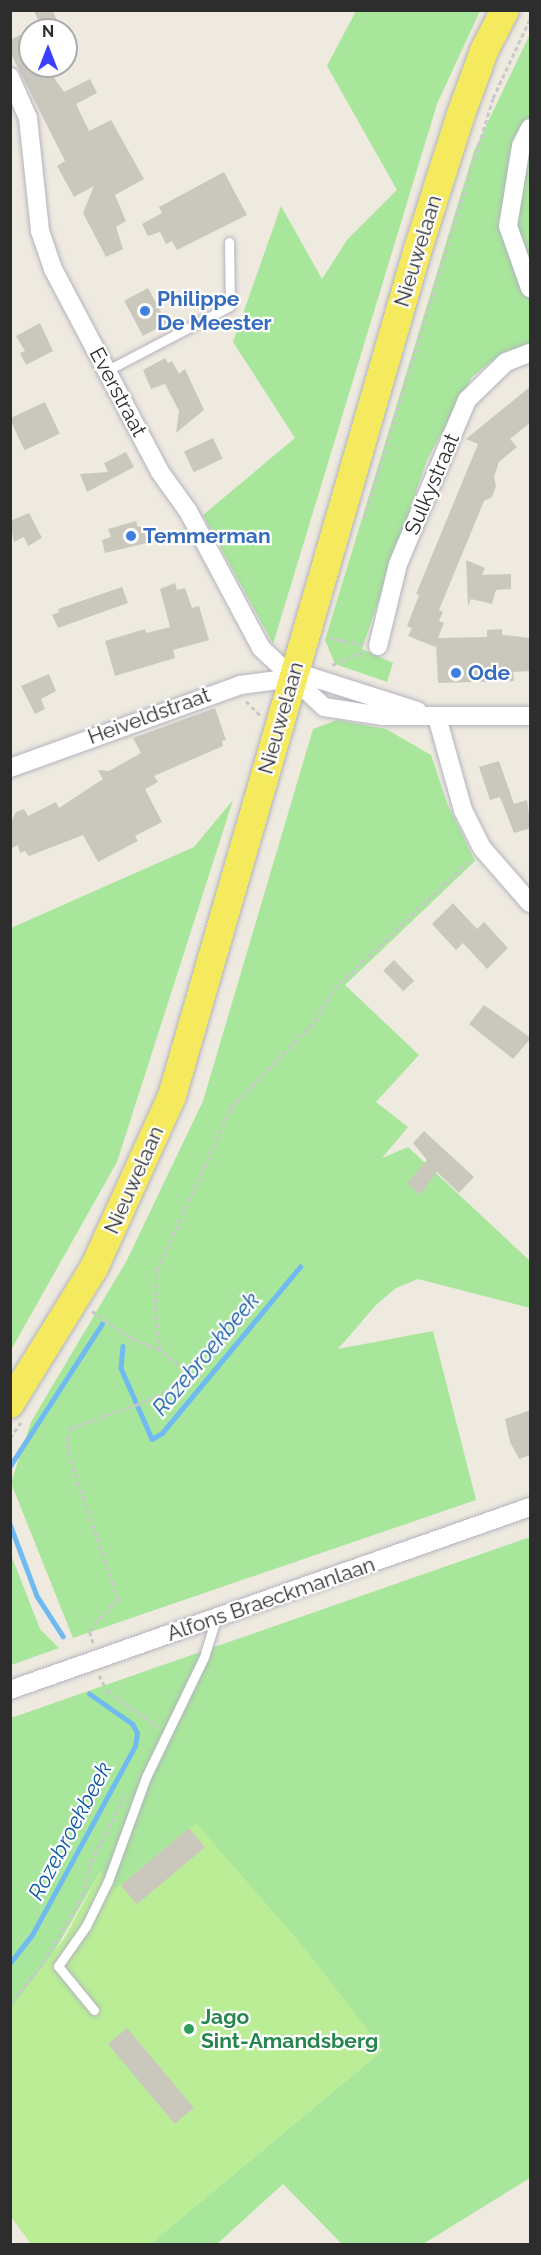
<!DOCTYPE html>
<style>
body{margin:0}
#map{position:relative;width:541px;height:2255px;overflow:hidden;background:#eeeadf;font-family:Raleway,sans-serif}
div>[style]{position:absolute}
.green>*{inset:0;background:#a8e69b}
.pitch>*{inset:0;background:#baed96}
.stream>*{height:4.5px;margin:-2.25px;padding:0 2.25px;transform-origin:2.25px;border-radius:2.25px;background:#70baf2}
.building>*{inset:0;background:#cac8bd;transform-origin:0 0}
.path>*{height:3px;margin-top:-1.5px;transform-origin:0;background:repeating-linear-gradient(90deg,#c8c8c8 0 4.5px,transparent 0 7.5px)}
.roads{filter:drop-shadow(0 0 2px #b3b3c0) drop-shadow(0 0 2px #b3b3c0)}
.service>*{height:9px;margin:-4.5px;padding:0 4.5px;transform-origin:4.5px;border-radius:4.5px;background:#fff}
.minor>*{height:18px;margin:-9px;padding:0 9px;transform-origin:9px;border-radius:9px;background:#fff}
.primary>*{height:28px;margin:-14px;padding:0 14px;transform-origin:14px;border-radius:14px;background:#f5ea5e}
.dots>*{width:16px;height:16px;translate:-50% -50%;box-sizing:border-box;border:3px solid #fff;border-radius:50%}
span{translate:-50% -50%;white-space:nowrap;text-align:center;line-height:1.15;-webkit-text-stroke:4.5px #fff;paint-order:stroke}
.street-label{font-size:21px;color:#2d2d2d}
.shop-label{font-size:21px;color:#366cbe;font-weight:700}
.left{translate:0 -50%;text-align:left}
.leisure-label{font-size:21px;color:#27864d;font-weight:700}
.water-label{font-size:22px;color:#0a55a4;font-style:italic}
.frame{position:absolute;inset:0;border:12px solid #2d2d2d;pointer-events:none}
.north{position:absolute;left:18px;top:18px;width:60px;height:60px;box-sizing:border-box;background:#fff;border:2px solid #ababab;border-radius:50%;rotate:0deg;font-size:16px;font-weight:700;line-height:24px;text-align:center;color:#2d2d2d}
.north::after{content:'';display:block;margin:auto;width:21px;height:27px;background:#3c40ff;clip-path:polygon(50% 0,100% 100%,50% 72%,0 100%)}
</style>
<div id="map">
<div class="green">
<div style="clip-path:polygon(356px 11px,480px 11px,437px 104px,273px 644px,203px 515px,295px 438px,233px 342px,281px 206px,322px 279px,347px 240px,397px 190px,327px 66px)"></div>
<div style="clip-path:polygon(530px 34px,530px 346px,498px 356px,472px 377px,427px 460px,362px 649px,393px 663px,387px 682px,335px 664px,325px 640px,474px 151px)"></div>
<div style="clip-path:polygon(337px 720px,386px 729px,431px 755px,447px 803px,475px 861px,345px 985px,419px 1055px,376px 1102px,408px 1127px,382px 1158px,408px 1147px,530px 1261px,530px 1308px,418px 1279px,396px 1288px,376px 1305px,338px 1349px,433px 1331px,476px 1500px,73px 1638px,11px 1483px,31px 1422px,127px 1260px,203px 1101px,313px 729px)"></div>
<div style="clip-path:polygon(233px 800px,117px 1162px,11px 1350px,11px 928px,194px 847px)"></div>
<div style="clip-path:polygon(530px 1537px,530px 2178px,423px 2244px,342px 2244px,283px 2184px,217px 2244px,150px 2244px,383px 2050px,115px 1890px,100px 1872px,44px 1969px,11px 2008px,11px 1718px)"></div>
<div style="clip-path:polygon(10px 1552px,40px 1629px,59px 1648px,11px 1665px)"></div>
</div>
<div class="pitch">
<div style="clip-path:polygon(196px 1823px,303px 1946px,383px 2050px,150px 2244px,31px 2244px,11px 2217px,11px 2008px,65px 1937px,100px 1872px,115px 1889px)"></div>
</div>
<div class="stream">
<div style="left:123px;top:1346px;width:22px;rotate:95deg"></div>
<div style="left:121px;top:1368px;width:77px;rotate:66.4deg"></div>
<div style="left:152px;top:1439px;width:12px;rotate:-31deg"></div>
<div style="left:162px;top:1433px;width:216px;rotate:-50.3deg"></div>
<div style="left:10px;top:1466px;width:169px;rotate:-57.1deg"></div>
<div style="left:10px;top:1524px;width:77px;rotate:69.4deg"></div>
<div style="left:37px;top:1596px;width:48px;rotate:57deg"></div>
<div style="left:10px;top:1963px;width:36px;rotate:-52deg"></div>
<div style="left:32px;top:1935px;width:215px;rotate:-61.4deg"></div>
<div style="left:135px;top:1746px;width:13px;rotate:-81deg"></div>
<div style="left:137px;top:1733px;width:10px;rotate:-119deg"></div>
<div style="left:132px;top:1724px;width:52px;rotate:-145.1deg"></div>
</div>
<div class="building">
<div style="clip-path:polygon(33px 10px,52px 10px,62px 30px,44px 30px)"></div>
<div style="clip-path:polygon(30px 30px,30px 66px,46px 66px,64px 92px,90px 79px,97px 93px,76px 104px,89px 131px,111px 120px,144px 179px,115px 195px,126px 221px,116px 227px,123px 249px,106px 257px,83px 213px,94px 186px,74px 197px,57px 166px,65px 161px,10px 52px,10px 40px)"></div>
<div style="clip-path:polygon(224px 172px,247px 215px,177px 250px,172px 241px,166px 244px,160px 232px,148px 236px,142px 224px,162px 213px,159px 207px)"></div>
<div style="left:148px;top:288px;width:40px;height:27px;rotate:62deg"></div>
<div style="clip-path:polygon(40px 323px,53px 351px,26px 365px,20px 353px,25px 351px,16px 336px)"></div>
<div style="clip-path:polygon(165px 358px,168px 363px,172px 361px,179px 374px,185px 369px,204px 410px,176px 433px,179px 411px,165px 384px,151px 389px,143px 370px)"></div>
<div style="clip-path:polygon(531px 386px,531px 422px,510px 439px,517px 447px,499px 462px,494px 477px,496px 486px,492px 497px,484px 501px,439px 610px,443px 612px,439px 621px,444px 623px,438px 638px,487px 637px,487px 630px,502px 629px,502px 635px,531px 638px,531px 671px,513px 672px,514px 681px,438px 683px,436px 644px,435px 647px,408px 636px,412px 628px,407px 626px,419px 595px,416px 594px,478px 444px,466px 439px)"></div>
<div style="left:45px;top:402px;width:35px;height:39px;rotate:65deg"></div>
<div style="left:213px;top:438px;width:23px;height:32px;rotate:65deg"></div>
<div style="clip-path:polygon(126px 452px,134px 467px,87px 492px,80px 474px,108px 472px,104px 463px)"></div>
<div style="clip-path:polygon(29px 513px,42px 538px,28px 546px,24px 537px,14px 542px,10px 521px)"></div>
<div style="clip-path:polygon(136px 521px,138px 527px,143px 526px,147px 543px,105px 553px,102px 540px,111px 537px,108px 529px)"></div>
<div style="clip-path:polygon(466px 560px,485px 568px,482px 575px,511px 574px,511px 589px,496px 590px,492px 604px,471px 599px,468px 606px)"></div>
<div style="clip-path:polygon(175px 583px,177px 590px,185px 588px,192px 608px,199px 606px,209px 640px,173px 650px,175px 658px,115px 676px,105px 641px,145px 629px,146px 633px,170px 627px,160px 589px)"></div>
<div style="clip-path:polygon(122px 587px,128px 603px,58px 628px,52px 615px,59px 612px,58px 609px)"></div>
<div style="clip-path:polygon(49px 674px,56px 691px,41px 699px,45px 709px,35px 714px,21px 686px)"></div>
<div style="clip-path:polygon(215px 708px,226px 740px,222px 741px,223px 746px,154px 776px,158px 782px,145px 789px,162px 822px,135px 836px,138px 841px,98px 862px,83px 835px,29px 856px,25px 851px,20px 853px,18px 845px,10px 849px,10px 825px,16px 812px,24px 809px,28px 816px,56px 802px,59px 808px,103px 779px,98px 770px,109px 771px,141px 753px,133px 738px)"></div>
<div style="clip-path:polygon(499px 761px,514px 804px,527px 800px,531px 828px,514px 833px,500px 797px,490px 800px,479px 767px)"></div>
<div style="clip-path:polygon(453px 903px,477px 929px,484px 922px,508px 948px,487px 969px,463px 943px,456px 950px,432px 924px)"></div>
<div style="left:394px;top:960px;width:29px;height:15px;rotate:46deg"></div>
<div style="clip-path:polygon(484px 1005px,531px 1038px,513px 1059px,469px 1024px)"></div>
<div style="clip-path:polygon(424px 1131px,474px 1177px,459px 1193px,437px 1172px,420px 1195px,407px 1183px,427px 1160px,413px 1143px)"></div>
<div style="clip-path:polygon(531px 1410px,531px 1455px,519px 1459px,510px 1442px,505px 1419px)"></div>
<div style="left:189px;top:1828px;width:25px;height:89px;rotate:50deg"></div>
<div style="left:127px;top:2028px;width:104px;height:25px;rotate:50deg"></div>
</div>
<div class="path">
<div style="left:364px;top:518px;width:439px;rotate:-72.9deg"></div>
<div style="left:493px;top:98px;width:87px;rotate:-64.9deg"></div>
<div style="left:329px;top:638px;width:36px;rotate:10deg"></div>
<div style="left:332px;top:665px;width:36px;rotate:-23deg"></div>
<div style="left:246px;top:701px;width:21px;rotate:45deg"></div>
<div style="left:92px;top:1311px;width:43px;rotate:35.5deg"></div>
<div style="left:127px;top:1336px;width:36px;rotate:23deg"></div>
<div style="left:10px;top:1438px;width:19px;rotate:-55deg"></div>
<div style="left:93px;top:1643px;width:14px;rotate:-107deg"></div>
<div style="left:89px;top:1630px;width:42px;rotate:-46.9deg"></div>
<div style="left:118px;top:1599px;width:151px;rotate:-108.9deg"></div>
<div style="left:69px;top:1456px;width:17px;rotate:-97deg"></div>
<div style="left:67px;top:1439px;width:12px;rotate:-70deg"></div>
<div style="left:71px;top:1428px;width:74px;rotate:-19.7deg"></div>
<div style="left:141px;top:1403px;width:48px;rotate:-26deg"></div>
<div style="left:184px;top:1382px;width:12px;rotate:-90deg"></div>
<div style="left:184px;top:1370px;width:31px;rotate:-140deg"></div>
<div style="left:160px;top:1350px;width:40px;rotate:-97.1deg"></div>
<div style="left:155px;top:1310px;width:40px;rotate:-87.1deg"></div>
<div style="left:157px;top:1270px;width:178px;rotate:-65.4deg"></div>
<div style="left:231px;top:1108px;width:121px;rotate:-46deg"></div>
<div style="left:315px;top:1021px;width:39px;rotate:-59deg"></div>
<div style="left:335px;top:988px;width:186px;rotate:-43.5deg"></div>
<div style="left:99px;top:1675px;width:18px;rotate:63deg"></div>
<div style="left:107px;top:1691px;width:62px;rotate:35.2deg"></div>
<div style="left:10px;top:2003px;width:45px;rotate:-49.5deg"></div>
<div style="left:39px;top:1969px;width:85px;rotate:-58.9deg"></div>
<div style="left:83px;top:1896px;width:35px;rotate:-77deg"></div>
<div style="left:91px;top:1862px;width:77px;rotate:-63.1deg"></div>
</div>
<div class="roads">
<div class="service">
<div style="left:106px;top:371px;width:140px;rotate:-27.7deg"></div>
<div style="left:230px;top:306px;width:64px;rotate:-90.9deg"></div>
<div style="left:94px;top:2010px;width:57px;rotate:-129.3deg"></div>
<div style="left:58px;top:1966px;width:49px;rotate:-55deg"></div>
<div style="left:86px;top:1926px;width:50px;rotate:-63.9deg"></div>
<div style="left:108px;top:1881px;width:111px;rotate:-69.9deg"></div>
<div style="left:146px;top:1777px;width:133px;rotate:-64.2deg"></div>
<div style="left:204px;top:1657px;width:41px;rotate:-72.9deg"></div>
</div>
<div class="minor">
<div style="left:10px;top:77px;width:45px;rotate:66.3deg"></div>
<div style="left:28px;top:118px;width:114px;rotate:83.9deg"></div>
<div style="left:40px;top:231px;width:40px;rotate:71.1deg"></div>
<div style="left:53px;top:269px;width:229px;rotate:62.2deg"></div>
<div style="left:160px;top:472px;width:48px;rotate:54.3deg"></div>
<div style="left:188px;top:511px;width:155px;rotate:61.9deg"></div>
<div style="left:261px;top:648px;width:86px;rotate:43.1deg"></div>
<div style="left:324px;top:707px;width:60px;rotate:8.7deg"></div>
<div style="left:383px;top:716px;width:147px"></div>
<div style="left:530px;top:128px;width:20px;rotate:117deg"></div>
<div style="left:521px;top:146px;width:81px;rotate:99.2deg"></div>
<div style="left:508px;top:226px;width:66px;rotate:70.5deg"></div>
<div style="left:378px;top:646px;width:84px;rotate:-76.3deg"></div>
<div style="left:398px;top:564px;width:178px;rotate:-67.2deg"></div>
<div style="left:467px;top:400px;width:54px;rotate:-44.3deg"></div>
<div style="left:506px;top:362px;width:26px;rotate:-21deg"></div>
<div style="left:437px;top:717px;width:97px;rotate:74.4deg"></div>
<div style="left:463px;top:810px;width:42px;rotate:63.4deg"></div>
<div style="left:482px;top:848px;width:73px;rotate:48.9deg"></div>
<div style="left:10px;top:768px;width:245px;rotate:-19.8deg"></div>
<div style="left:240px;top:685px;width:69px;rotate:-7.5deg"></div>
<div style="left:308px;top:676px;width:115px;rotate:17.7deg"></div>
<div style="left:10px;top:1690px;width:551px;rotate:-19.39deg"></div>
</div>
<div class="primary">
<div style="left:10px;top:1404px;width:160px;rotate:-58.3deg"></div>
<div style="left:94px;top:1268px;width:189px;rotate:-65.6deg"></div>
<div style="left:172px;top:1096px;width:879px;rotate:-73.81deg"></div>
<div style="left:417px;top:252px;width:145px;rotate:-72.3deg"></div>
<div style="left:461px;top:114px;width:67px;rotate:-69.9deg"></div>
<div style="left:484px;top:51px;width:46px;rotate:-62.9deg"></div>
</div>
</div>
<div class="dots">
<div style="left:145px;top:311px;background:#3f7fe0"></div>
<div style="left:131px;top:536px;background:#3f7fe0"></div>
<div style="left:456px;top:673px;background:#3f7fe0"></div>
<div style="left:189px;top:2029px;background:#2e9e5b"></div>
</div>
<div class="street-label">
<span style="left:418px;top:251px;rotate:-73deg">Nieuwelaan</span>
<span style="left:118px;top:392px;rotate:62deg">Everstraat</span>
<span style="left:432px;top:484px;rotate:-67deg">Sulkystraat</span>
<span style="left:149px;top:716px;rotate:-20deg">Heiveldstraat</span>
<span style="left:281px;top:718px;rotate:-74deg">Nieuwelaan</span>
<span style="left:134px;top:1180px;rotate:-66deg">Nieuwelaan</span>
<span style="left:271px;top:1599px;rotate:-19deg">Alfons Braeckmanlaan</span>
</div>
<div class="shop-label">
<span class="left" style="left:157px;top:311px">Philippe<br>De Meester</span>
<span class="left" style="left:143px;top:536px">Temmerman</span>
<span class="left" style="left:468px;top:673px">Ode</span>
</div>
<div class="leisure-label">
<span class="left" style="left:201px;top:2029px">Jago<br>Sint-Amandsberg</span>
</div>
<div class="water-label">
<span style="left:206px;top:1354px;rotate:-50deg">Rozebroekbeek</span>
<span style="left:70px;top:1831px;rotate:-62deg">Rozebroekbeek</span>
</div>
<div class="frame"></div>
<div class="north">N</div>
</div>
